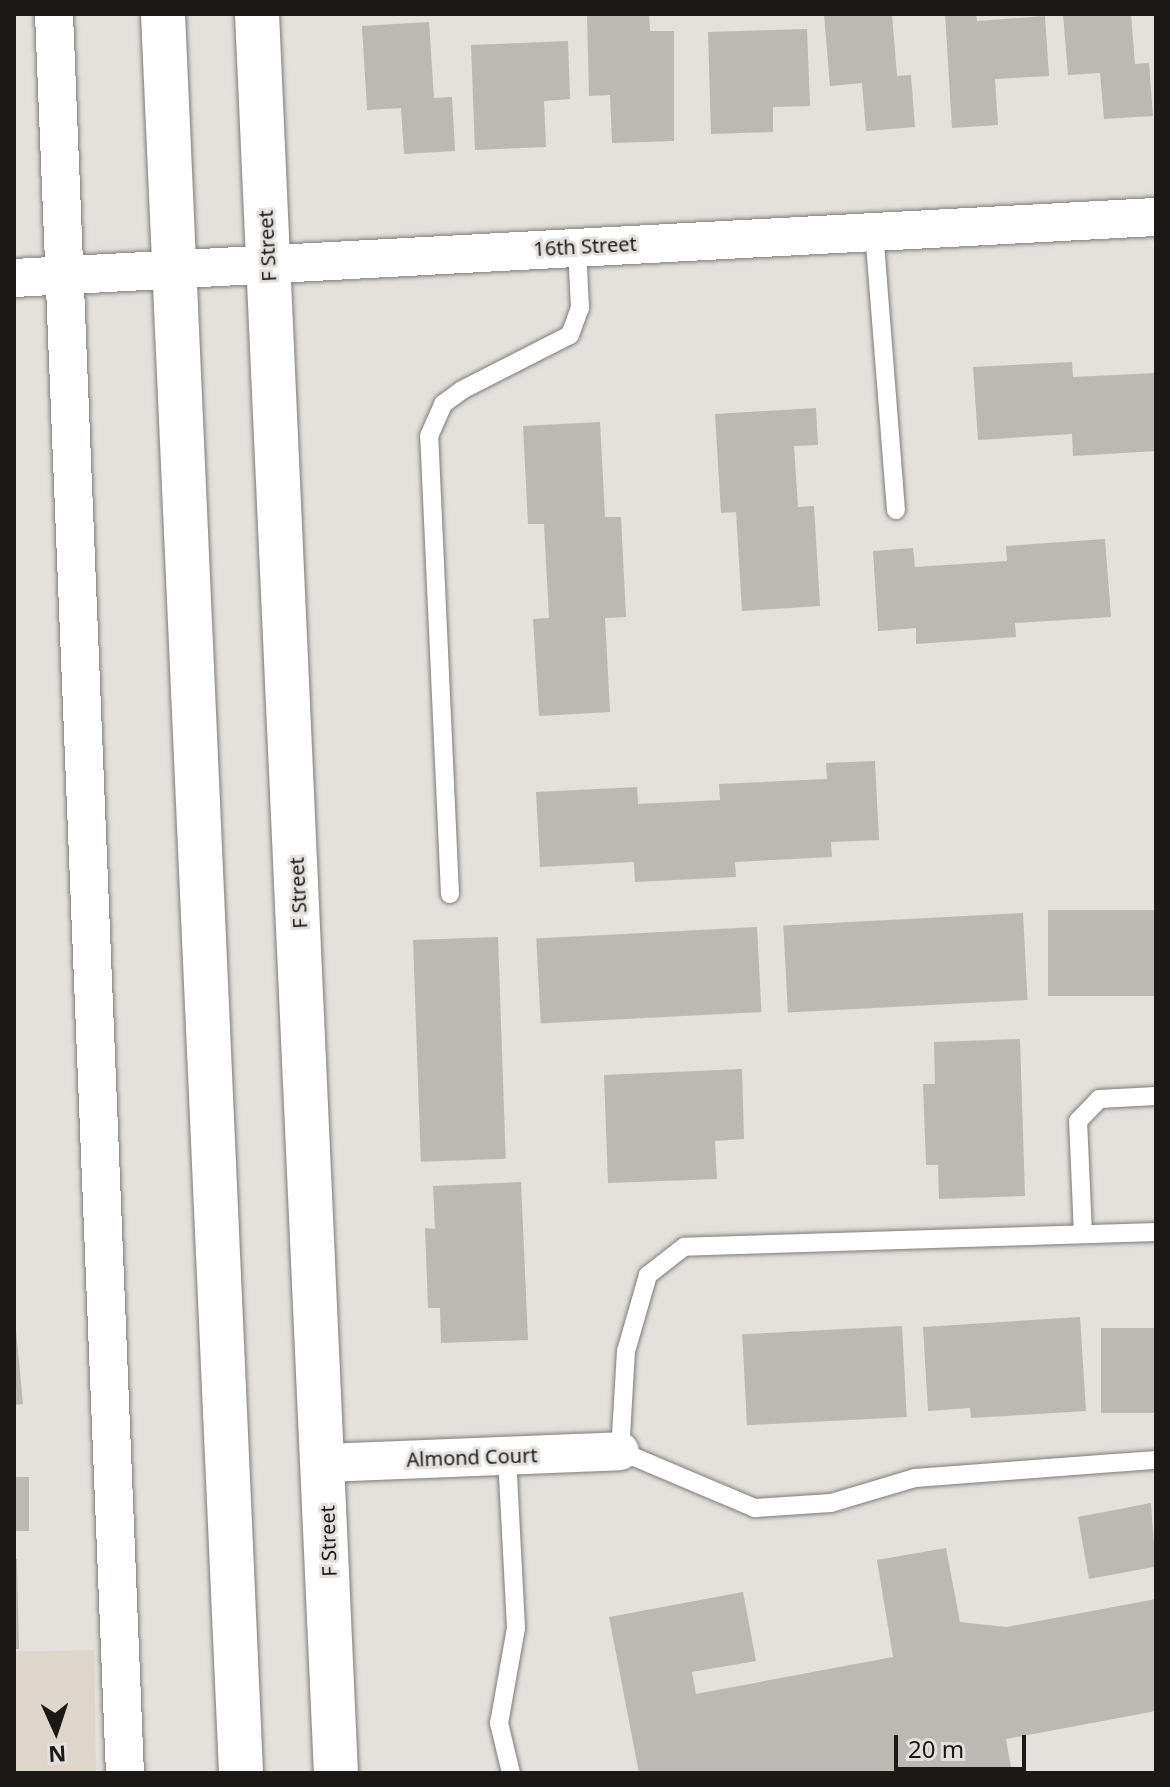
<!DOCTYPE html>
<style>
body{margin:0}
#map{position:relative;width:1170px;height:1787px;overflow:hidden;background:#e4e0dc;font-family:"Noto Sans",sans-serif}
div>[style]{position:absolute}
.built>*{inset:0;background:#dfd6cb;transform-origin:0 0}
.building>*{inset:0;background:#bab9b3;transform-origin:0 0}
.roads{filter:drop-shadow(0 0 2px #7f7c78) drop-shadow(0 0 2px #7f7c78)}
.lane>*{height:18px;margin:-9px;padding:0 9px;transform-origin:9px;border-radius:9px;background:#fff}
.street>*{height:38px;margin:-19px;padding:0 19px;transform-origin:19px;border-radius:19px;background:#fff}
.primary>*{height:44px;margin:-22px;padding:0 22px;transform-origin:22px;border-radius:22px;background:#fff}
span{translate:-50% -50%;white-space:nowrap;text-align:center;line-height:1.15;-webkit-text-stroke:6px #e4e0dc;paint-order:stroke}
.street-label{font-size:20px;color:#1b1918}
.frame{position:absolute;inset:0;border:16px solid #1b1918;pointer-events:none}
.north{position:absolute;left:16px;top:1691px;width:80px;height:80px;-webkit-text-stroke:6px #e4e0dc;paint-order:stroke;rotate:177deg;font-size:22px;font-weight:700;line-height:32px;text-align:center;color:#1b1918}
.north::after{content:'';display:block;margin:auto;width:28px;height:36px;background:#1b1918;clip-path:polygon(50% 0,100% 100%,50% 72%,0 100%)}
.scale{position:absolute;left:894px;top:1735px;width:132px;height:36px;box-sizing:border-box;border:4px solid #1b1918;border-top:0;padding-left:10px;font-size:24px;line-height:28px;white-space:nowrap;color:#1b1918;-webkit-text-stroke:6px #e4e0dc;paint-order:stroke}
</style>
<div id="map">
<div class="built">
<div style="left:94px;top:1650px;width:123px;height:80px;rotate:89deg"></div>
</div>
<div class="building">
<div style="clip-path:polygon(587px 14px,649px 14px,650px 31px,674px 31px,674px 141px,612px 143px,610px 95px,589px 96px)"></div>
<div style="clip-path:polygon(824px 14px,892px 14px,897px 76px,911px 75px,915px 127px,866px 131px,862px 83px,830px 86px)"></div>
<div style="clip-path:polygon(945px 14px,976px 14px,977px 21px,1045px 16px,1049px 76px,995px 79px,998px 125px,952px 128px)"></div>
<div style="clip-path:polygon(1063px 14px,1131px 14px,1135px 64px,1149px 63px,1153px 116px,1104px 119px,1100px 73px,1068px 75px)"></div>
<div style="clip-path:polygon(429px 22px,434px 98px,452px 97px,455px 151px,404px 154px,401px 108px,367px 110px,362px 26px)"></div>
<div style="clip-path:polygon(807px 29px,810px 106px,773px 107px,773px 132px,711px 134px,708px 32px)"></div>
<div style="clip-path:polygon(568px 41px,570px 99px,544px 101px,546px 147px,475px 150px,471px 45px)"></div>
<div style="clip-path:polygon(1072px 362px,1073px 377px,1156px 373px,1156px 451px,1073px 456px,1072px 434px,978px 440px,973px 367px)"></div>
<div style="clip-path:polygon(816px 408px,818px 445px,794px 446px,798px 507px,814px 506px,820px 606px,742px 611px,736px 512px,721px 513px,715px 414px)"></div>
<div style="clip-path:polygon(600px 422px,605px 517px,621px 517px,626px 617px,605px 618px,610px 712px,539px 716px,533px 619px,549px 618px,544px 524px,528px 524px,523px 426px)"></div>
<div style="clip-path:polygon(1105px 539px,1111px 617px,1015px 623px,1016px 637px,916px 644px,916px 628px,878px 631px,873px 551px,913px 548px,915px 567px,1007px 561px,1006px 546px)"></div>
<div style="clip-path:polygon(875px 761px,879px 840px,831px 842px,832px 857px,735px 862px,736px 877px,635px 882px,634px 862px,540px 867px,536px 792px,637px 787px,638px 804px,720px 800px,719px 784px,827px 779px,826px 763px)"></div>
<div style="left:1156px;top:910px;width:86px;height:108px;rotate:90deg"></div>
<div style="left:1023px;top:913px;width:87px;height:240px;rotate:87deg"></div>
<div style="left:757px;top:927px;width:85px;height:221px;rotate:87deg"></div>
<div style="left:498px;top:937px;width:222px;height:85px;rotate:88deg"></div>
<div style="clip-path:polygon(1020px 1039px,1025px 1196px,939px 1199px,938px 1165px,926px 1165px,923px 1084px,935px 1084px,934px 1042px)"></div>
<div style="clip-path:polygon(742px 1069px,744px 1139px,715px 1141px,717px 1179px,608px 1183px,604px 1075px)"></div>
<div style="clip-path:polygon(521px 1182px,528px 1340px,441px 1343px,440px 1308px,428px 1308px,425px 1228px,435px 1229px,433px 1186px)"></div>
<div style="clip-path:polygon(14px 1309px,23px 1404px,14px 1405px)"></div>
<div style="clip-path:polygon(1080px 1317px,1086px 1411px,971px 1418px,970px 1408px,928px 1411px,923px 1327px)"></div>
<div style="left:902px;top:1326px;width:91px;height:160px;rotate:87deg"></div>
<div style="left:1156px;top:1328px;width:85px;height:55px;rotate:90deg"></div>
<div style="left:14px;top:1477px;width:15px;height:54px"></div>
<div style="clip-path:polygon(1151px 1503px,1156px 1573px,1153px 1567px,1089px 1579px,1078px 1517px)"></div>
<div style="clip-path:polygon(946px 1548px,960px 1622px,1006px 1627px,1156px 1599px,1156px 1711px,1006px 1739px,1012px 1773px,639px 1773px,609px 1617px,743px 1592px,756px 1661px,692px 1672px,696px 1694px,893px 1657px,877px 1560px)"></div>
<div style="clip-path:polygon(17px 1559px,19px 1649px,14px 1649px,14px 1560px)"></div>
</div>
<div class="roads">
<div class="lane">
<div style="left:874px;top:231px;width:280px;rotate:85.5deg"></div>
<div style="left:450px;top:894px;width:458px;rotate:-92.6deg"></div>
<div style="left:429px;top:436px;width:35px;rotate:-66deg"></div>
<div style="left:443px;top:404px;width:24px;rotate:-36deg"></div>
<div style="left:462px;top:390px;width:121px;rotate:-27deg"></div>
<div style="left:570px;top:335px;width:29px;rotate:-70deg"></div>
<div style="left:580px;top:308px;width:62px;rotate:-92.8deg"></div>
<div style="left:1156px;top:1232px;width:472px;rotate:178.2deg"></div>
<div style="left:684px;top:1247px;width:46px;rotate:142.1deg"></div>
<div style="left:648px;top:1275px;width:79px;rotate:106.1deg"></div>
<div style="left:626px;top:1351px;width:100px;rotate:93.4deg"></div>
<div style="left:620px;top:1451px;width:147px;rotate:22.9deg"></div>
<div style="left:755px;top:1508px;width:76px;rotate:-3.8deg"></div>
<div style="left:831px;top:1503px;width:88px;rotate:-16.6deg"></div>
<div style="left:915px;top:1478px;width:242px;rotate:-4.3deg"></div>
<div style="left:1083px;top:1234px;width:113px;rotate:-92.5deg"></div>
<div style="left:1078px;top:1121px;width:30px;rotate:-46deg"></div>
<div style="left:1099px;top:1099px;width:57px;rotate:-3deg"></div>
<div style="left:507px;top:1456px;width:172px;rotate:87deg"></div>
<div style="left:516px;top:1628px;width:97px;rotate:100.1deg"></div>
<div style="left:499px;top:1723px;width:51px;rotate:76.5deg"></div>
</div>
<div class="street">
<div style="left:54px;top:14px;width:1760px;rotate:87.69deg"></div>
<div style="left:14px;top:278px;width:1144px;rotate:-3.06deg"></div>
<div style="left:325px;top:1463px;width:295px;rotate:-2.3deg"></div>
</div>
<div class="primary">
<div style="left:163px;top:14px;width:1761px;rotate:87.46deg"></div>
<div style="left:257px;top:14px;width:1761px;rotate:87.43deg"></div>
</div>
</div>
<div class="street-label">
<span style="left:267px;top:246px;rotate:-93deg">F Street</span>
<span style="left:585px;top:246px;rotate:-3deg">16th Street</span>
<span style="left:298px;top:893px;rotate:-93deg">F Street</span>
<span style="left:472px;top:1457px;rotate:-2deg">Almond Court</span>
<span style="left:328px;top:1541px;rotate:-92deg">F Street</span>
</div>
<div class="frame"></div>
<div class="north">N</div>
<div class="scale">20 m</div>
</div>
